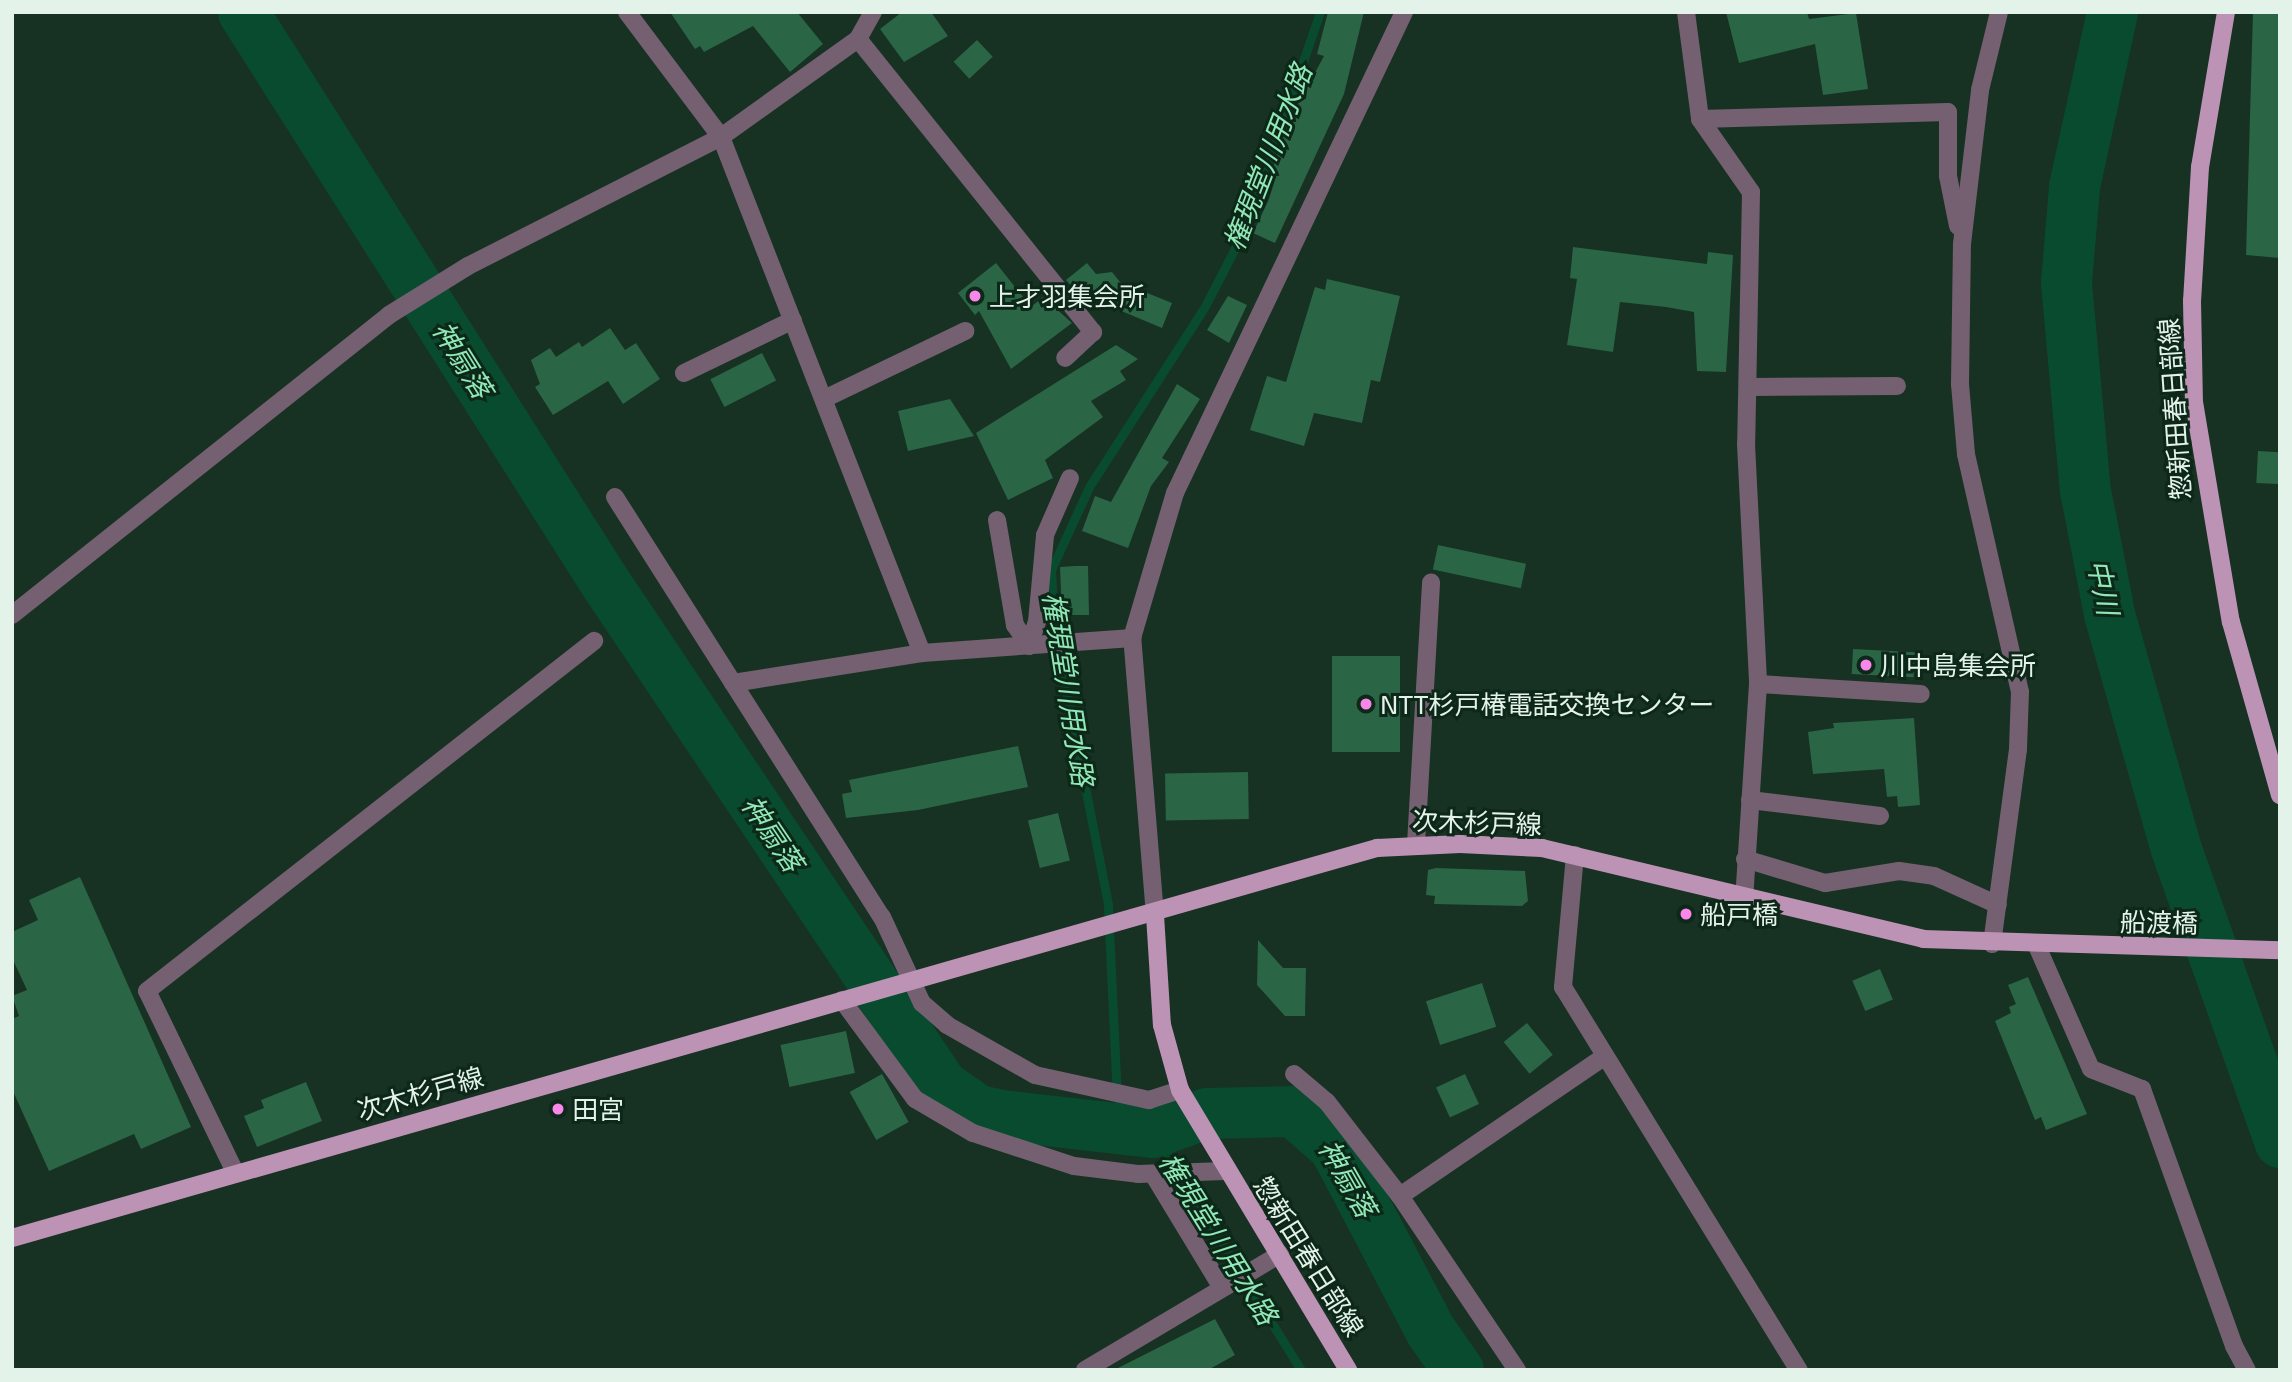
<!DOCTYPE html>
<meta charset="utf-8">
<style>
body{margin:0}
#map{position:relative;width:2292px;height:1382px;overflow:hidden;background:#173123;font-family:"Exo 2","Noto Sans JP",sans-serif}
div>[style]{position:absolute}
.stream>*{height:9px;margin:-4.5px;padding:0 4.5px;transform-origin:4.5px;border-radius:4.5px;background:#094b2e}
.river>*{height:51px;margin:-25.5px;padding:0 25.5px;transform-origin:25.5px;border-radius:25.5px;background:#094b2e}
.building>*{inset:0;background:#2a6546;transform-origin:0 0}
.minor>*{height:18px;margin:-9px;padding:0 9px;transform-origin:9px;border-radius:9px;background:#746070}
.major>*{height:18px;margin:-9px;padding:0 9px;transform-origin:9px;border-radius:9px;background:#bd93b5}
.dots>*{width:19px;height:19px;translate:-50% -50%;box-sizing:border-box;border:4px solid #0d2719;border-radius:50%}
span{translate:-50% -50%;white-space:nowrap;text-align:center;line-height:1.15;-webkit-text-stroke:6px #0d2719;paint-order:stroke}
.poi-label{font-size:26px;color:#e4f3ea}
.left{translate:0 -50%;text-align:left}
.street-label{font-size:26px;color:#e4f3ea}
.water-label{font-size:28px;color:#90e8b6;font-style:italic}
.frame{position:absolute;inset:0;border:14px solid #e4f3ea;pointer-events:none}
</style>
<div id="map">
<div class="stream">
<div style="left:1301px;top:1370px;width:280px;rotate:-121.9deg"></div>
<div style="left:1153px;top:1132px;width:50px;rotate:-136.6deg"></div>
<div style="left:1117px;top:1098px;width:194px;rotate:-92.7deg"></div>
<div style="left:1108px;top:904px;width:280px;rotate:-101.1deg"></div>
<div style="left:1054px;top:629px;width:59px;rotate:-92.9deg"></div>
<div style="left:1051px;top:570px;width:91px;rotate:-65.4deg"></div>
<div style="left:1089px;top:487px;width:213px;rotate:-57.3deg"></div>
<div style="left:1204px;top:308px;width:93px;rotate:-62.6deg"></div>
<div style="left:1247px;top:225px;width:225px;rotate:-71.1deg"></div>
</div>
<div class="river">
<div style="left:243px;top:12px;width:674px;rotate:57.61deg"></div>
<div style="left:604px;top:581px;width:607px;rotate:56.15deg"></div>
<div style="left:942px;top:1085px;width:44px;rotate:34.8deg"></div>
<div style="left:978px;top:1110px;width:24px;rotate:12deg"></div>
<div style="left:1001px;top:1115px;width:153px;rotate:6.4deg"></div>
<div style="left:1153px;top:1132px;width:57px;rotate:-19.4deg"></div>
<div style="left:1207px;top:1113px;width:86px;rotate:-1.3deg"></div>
<div style="left:1293px;top:1111px;width:55px;rotate:41.3deg"></div>
<div style="left:1334px;top:1147px;width:207px;rotate:62.3deg"></div>
<div style="left:1430px;top:1330px;width:49px;rotate:55deg"></div>
<div style="left:2112px;top:12px;width:179px;rotate:102.3deg"></div>
<div style="left:2074px;top:187px;width:96px;rotate:94.8deg"></div>
<div style="left:2066px;top:283px;width:208px;rotate:84.8deg"></div>
<div style="left:2085px;top:490px;width:126px;rotate:79deg"></div>
<div style="left:2109px;top:614px;width:244px;rotate:74.1deg"></div>
<div style="left:2176px;top:849px;width:311px;rotate:70.5deg"></div>
</div>
<div class="building">
<div style="clip-path:polygon(670px 12px,797px 12px,823px 44px,790px 72px,753px 26px,704px 52px,700px 46px,695px 49px)"></div>
<div style="clip-path:polygon(902px 12px,931px 12px,948px 36px,904px 62px,880px 29px)"></div>
<div style="clip-path:polygon(1328px 12px,1364px 12px,1344px 94px,1275px 243px,1253px 233px,1269px 199px,1277px 173px,1272px 170px,1288px 123px,1324px 56px,1317px 54px)"></div>
<div style="clip-path:polygon(1726px 12px,1807px 12px,1809px 19px,1856px 13px,1868px 89px,1823px 95px,1815px 44px,1739px 63px)"></div>
<div style="clip-path:polygon(2253px 12px,2280px 12px,2280px 258px,2246px 255px)"></div>
<div style="left:977px;top:40px;width:23px;height:32px;rotate:47deg"></div>
<div style="clip-path:polygon(1573px 247px,1707px 264px,1708px 252px,1733px 255px,1726px 372px,1697px 371px,1694px 312px,1666px 307px,1620px 302px,1613px 352px,1567px 345px,1577px 279px,1570px 278px)"></div>
<div style="clip-path:polygon(996px 263px,1031px 307px,1043px 297px,1072px 323px,1011px 369px,979px 311px,975px 315px,958px 293px)"></div>
<div style="clip-path:polygon(1087px 263px,1096px 274px,1112px 272px,1120px 282px,1172px 303px,1162px 328px,1076px 292px,1066px 280px)"></div>
<div style="clip-path:polygon(1327px 279px,1400px 296px,1380px 382px,1371px 380px,1362px 423px,1314px 413px,1304px 446px,1250px 430px,1267px 376px,1286px 382px,1315px 287px,1325px 290px)"></div>
<div style="clip-path:polygon(1228px 296px,1247px 305px,1229px 343px,1207px 330px)"></div>
<div style="clip-path:polygon(610px 328px,625px 350px,636px 343px,660px 379px,623px 404px,608px 381px,553px 415px,535px 387px,540px 384px,531px 360px,550px 348px,556px 357px,579px 342px,582px 347px)"></div>
<div style="clip-path:polygon(1116px 345px,1138px 359px,1120px 371px,1126px 380px,1091px 401px,1103px 417px,1045px 460px,1053px 478px,1008px 500px,976px 433px)"></div>
<div style="left:762px;top:353px;width:31px;height:58px;rotate:63deg"></div>
<div style="clip-path:polygon(1177px 384px,1200px 399px,1162px 458px,1169px 462px,1151px 486px,1128px 548px,1082px 531px,1095px 496px,1111px 502px)"></div>
<div style="clip-path:polygon(950px 399px,974px 436px,908px 451px,898px 411px)"></div>
<div style="left:2258px;top:451px;width:22px;height:32px;rotate:3deg"></div>
<div style="left:1438px;top:545px;width:90px;height:25px;rotate:12deg"></div>
<div style="clip-path:polygon(1075px 566px,1088px 566px,1089px 615px,1062px 615px,1060px 567px)"></div>
<div style="left:1853px;top:649px;width:62px;height:25px;rotate:3deg"></div>
<div style="left:1332px;top:656px;width:68px;height:96px"></div>
<div style="clip-path:polygon(1914px 718px,1920px 805px,1898px 807px,1897px 796px,1887px 797px,1884px 769px,1813px 774px,1808px 732px,1834px 728px,1833px 723px)"></div>
<div style="clip-path:polygon(1018px 746px,1028px 787px,918px 810px,846px 818px,842px 794px,852px 792px,849px 780px)"></div>
<div style="left:1248px;top:772px;width:47px;height:83px;rotate:89deg"></div>
<div style="left:1058px;top:813px;width:49px;height:31px;rotate:76deg"></div>
<div style="clip-path:polygon(1436px 868px,1525px 871px,1528px 901px,1522px 906px,1434px 904px,1435px 896px,1426px 895px,1428px 870px)"></div>
<div style="clip-path:polygon(80px 877px,191px 1127px,141px 1149px,134px 1134px,49px 1171px,12px 1089px,12px 1019px,19px 1016px,12px 996px,27px 990px,13px 960px,14px 931px,38px 920px,29px 900px)"></div>
<div style="clip-path:polygon(1258px 940px,1283px 968px,1306px 968px,1305px 1016px,1285px 1016px,1257px 985px)"></div>
<div style="left:1880px;top:969px;width:33px;height:30px;rotate:67deg"></div>
<div style="clip-path:polygon(2028px 977px,2087px 1114px,2046px 1130px,2041px 1117px,2035px 1120px,1995px 1021px,2011px 1013px,2009px 1007px,2016px 1004px,2008px 985px)"></div>
<div style="left:1482px;top:983px;width:46px;height:59px;rotate:72deg"></div>
<div style="left:1527px;top:1023px;width:41px;height:30px;rotate:51deg"></div>
<div style="left:846px;top:1031px;width:43px;height:67px;rotate:78deg"></div>
<div style="left:882px;top:1074px;width:55px;height:37px;rotate:61deg"></div>
<div style="left:1465px;top:1074px;width:33px;height:32px;rotate:65deg"></div>
<div style="clip-path:polygon(306px 1082px,322px 1121px,257px 1147px,244px 1116px,264px 1108px,261px 1100px)"></div>
<div style="clip-path:polygon(1215px 1319px,1235px 1355px,1208px 1370px,1114px 1370px)"></div>
</div>
<div class="minor">
<div style="left:627px;top:12px;width:156px;rotate:53.1deg"></div>
<div style="left:721px;top:137px;width:554px;rotate:68.72deg"></div>
<div style="left:922px;top:653px;width:211px;rotate:-4.1deg"></div>
<div style="left:1686px;top:12px;width:108px;rotate:82.5deg"></div>
<div style="left:1700px;top:119px;width:89px;rotate:55.1deg"></div>
<div style="left:1751px;top:192px;width:252px;rotate:91.1deg"></div>
<div style="left:1746px;top:444px;width:240px;rotate:87.1deg"></div>
<div style="left:1758px;top:684px;width:215px;rotate:93.7deg"></div>
<div style="left:858px;top:39px;width:376px;rotate:51.3deg"></div>
<div style="left:1093px;top:332px;width:38px;rotate:137deg"></div>
<div style="left:1700px;top:119px;width:248px;rotate:-1.6deg"></div>
<div style="left:1948px;top:112px;width:64px;rotate:90deg"></div>
<div style="left:1948px;top:176px;width:51px;rotate:78.7deg"></div>
<div style="left:684px;top:373px;width:121px;rotate:-25.9deg"></div>
<div style="left:1748px;top:387px;width:149px;rotate:-0.4deg"></div>
<div style="left:824px;top:399px;width:157px;rotate:-25.7deg"></div>
<div style="left:615px;top:497px;width:498px;rotate:57.6deg"></div>
<div style="left:882px;top:917px;width:95px;rotate:65.1deg"></div>
<div style="left:922px;top:1003px;width:33px;rotate:41deg"></div>
<div style="left:947px;top:1025px;width:101px;rotate:29.6deg"></div>
<div style="left:1035px;top:1075px;width:117px;rotate:12.4deg"></div>
<div style="left:1149px;top:1100px;width:33px;rotate:-18deg"></div>
<div style="left:997px;top:520px;width:107px;rotate:80.3deg"></div>
<div style="left:1015px;top:625px;width:25px;rotate:56deg"></div>
<div style="left:12px;top:615px;width:482px;rotate:-38.5deg"></div>
<div style="left:389px;top:315px;width:93px;rotate:-31.8deg"></div>
<div style="left:468px;top:266px;width:284px;rotate:-27deg"></div>
<div style="left:721px;top:137px;width:168px;rotate:-35.6deg"></div>
<div style="left:858px;top:39px;width:31px;rotate:-61deg"></div>
<div style="left:1029px;top:646px;width:25px;rotate:-72deg"></div>
<div style="left:1037px;top:622px;width:87px;rotate:-84.7deg"></div>
<div style="left:1045px;top:535px;width:62px;rotate:-66.3deg"></div>
<div style="left:733px;top:683px;width:191px;rotate:-9deg"></div>
<div style="left:1758px;top:684px;width:163px;rotate:3.5deg"></div>
<div style="left:1750px;top:800px;width:131px;rotate:7deg"></div>
<div style="left:1416px;top:844px;width:262px;rotate:-86.7deg"></div>
<div style="left:1575px;top:855px;width:133px;rotate:95.2deg"></div>
<div style="left:1563px;top:987px;width:450px;rotate:58.4deg"></div>
<div style="left:1745px;top:859px;width:84px;rotate:16.7deg"></div>
<div style="left:1825px;top:883px;width:75px;rotate:-9.2deg"></div>
<div style="left:1899px;top:871px;width:35px;rotate:8deg"></div>
<div style="left:1934px;top:876px;width:70px;rotate:24.4deg"></div>
<div style="left:1155px;top:915px;width:278px;rotate:-94.7deg"></div>
<div style="left:1132px;top:638px;width:151px;rotate:-73.5deg"></div>
<div style="left:1175px;top:493px;width:533px;rotate:-64.54deg"></div>
<div style="left:1992px;top:944px;width:197px;rotate:-82.4deg"></div>
<div style="left:2018px;top:749px;width:57px;rotate:-88deg"></div>
<div style="left:2020px;top:692px;width:244px;rotate:-102.8deg"></div>
<div style="left:1966px;top:454px;width:70px;rotate:-94.9deg"></div>
<div style="left:1960px;top:384px;width:140px;rotate:-89.2deg"></div>
<div style="left:1962px;top:244px;width:155px;rotate:-83.3deg"></div>
<div style="left:1980px;top:90px;width:80px;rotate:-76.3deg"></div>
<div style="left:2037px;top:946px;width:134px;rotate:66.3deg"></div>
<div style="left:2091px;top:1069px;width:55px;rotate:21.4deg"></div>
<div style="left:2142px;top:1089px;width:273px;rotate:70.3deg"></div>
<div style="left:2234px;top:1346px;width:27px;rotate:62deg"></div>
<div style="left:842px;top:1000px;width:123px;rotate:53.6deg"></div>
<div style="left:915px;top:1099px;width:67px;rotate:30.4deg"></div>
<div style="left:973px;top:1133px;width:106px;rotate:18.1deg"></div>
<div style="left:1074px;top:1166px;width:64px;rotate:7.1deg"></div>
<div style="left:1138px;top:1174px;width:87px;rotate:-2deg"></div>
<div style="left:1294px;top:1074px;width:43px;rotate:40.3deg"></div>
<div style="left:1327px;top:1102px;width:119px;rotate:52.2deg"></div>
<div style="left:1400px;top:1196px;width:210px;rotate:56.1deg"></div>
<div style="left:235px;top:1172px;width:201px;rotate:-115.9deg"></div>
<div style="left:147px;top:991px;width:568px;rotate:-38.06deg"></div>
<div style="left:1153px;top:1174px;width:133px;rotate:58.8deg"></div>
<div style="left:1400px;top:1196px;width:248px;rotate:-34.3deg"></div>
<div style="left:1085px;top:1370px;width:227px;rotate:-30.7deg"></div>
</div>
<div class="major">
<div style="left:2226px;top:12px;width:157px;rotate:99.5deg"></div>
<div style="left:2200px;top:167px;width:134px;rotate:93.4deg"></div>
<div style="left:2192px;top:301px;width:101px;rotate:88.9deg"></div>
<div style="left:2194px;top:402px;width:223px;rotate:80.5deg"></div>
<div style="left:2231px;top:622px;width:180px;rotate:74.2deg"></div>
<div style="left:1155px;top:915px;width:110px;rotate:86.4deg"></div>
<div style="left:1162px;top:1025px;width:67px;rotate:74.5deg"></div>
<div style="left:1180px;top:1090px;width:327px;rotate:59deg"></div>
<div style="left:12px;top:1238px;width:1420px;rotate:-15.95deg"></div>
<div style="left:1377px;top:848px;width:83px;rotate:-2.8deg"></div>
<div style="left:1460px;top:844px;width:82px;rotate:2.8deg"></div>
<div style="left:1542px;top:848px;width:392px;rotate:13.4deg"></div>
<div style="left:1923px;top:939px;width:357px;rotate:1.8deg"></div>
</div>
<div class="dots">
<div style="left:975px;top:296px;background:#f987e9"></div>
<div style="left:1866px;top:665px;background:#f987e9"></div>
<div style="left:1366px;top:704px;background:#f987e9"></div>
<div style="left:1686px;top:914px;background:#f987e9"></div>
<div style="left:558px;top:1109px;background:#f987e9"></div>
</div>
<div class="poi-label">
<span class="left" style="left:989px;top:296px">上才羽集会所</span>
<span class="left" style="left:1880px;top:665px">川中島集会所</span>
<span class="left" style="left:1380px;top:704px">NTT杉戸椿電話交換センター</span>
<span class="left" style="left:1700px;top:914px">船戸橋</span>
<span class="left" style="left:572px;top:1109px">田宮</span>
</div>
<div class="street-label">
<span style="left:2174px;top:409px;rotate:-94deg">惣新田春日部線</span>
<span style="left:1477px;top:822px;rotate:2deg">次木杉戸線</span>
<span style="left:2159px;top:922px;rotate:1deg">船渡橋</span>
<span style="left:420px;top:1093px;rotate:-16deg">次木杉戸線</span>
<span style="left:1309px;top:1256px;rotate:58deg">惣新田春日部線</span>
</div>
<div class="water-label">
<span style="left:1267px;top:157px;rotate:-69deg">権現堂川用水路</span>
<span style="left:463px;top:359px;rotate:58deg">神扇落</span>
<span style="left:2104px;top:587px;rotate:78deg">中川</span>
<span style="left:1069px;top:689px;rotate:81deg">権現堂川用水路</span>
<span style="left:773px;top:833px;rotate:56deg">神扇落</span>
<span style="left:1348px;top:1178px;rotate:60deg">神扇落</span>
<span style="left:1219px;top:1238px;rotate:58deg">権現堂川用水路</span>
</div>
<div class="frame"></div>
</div>
